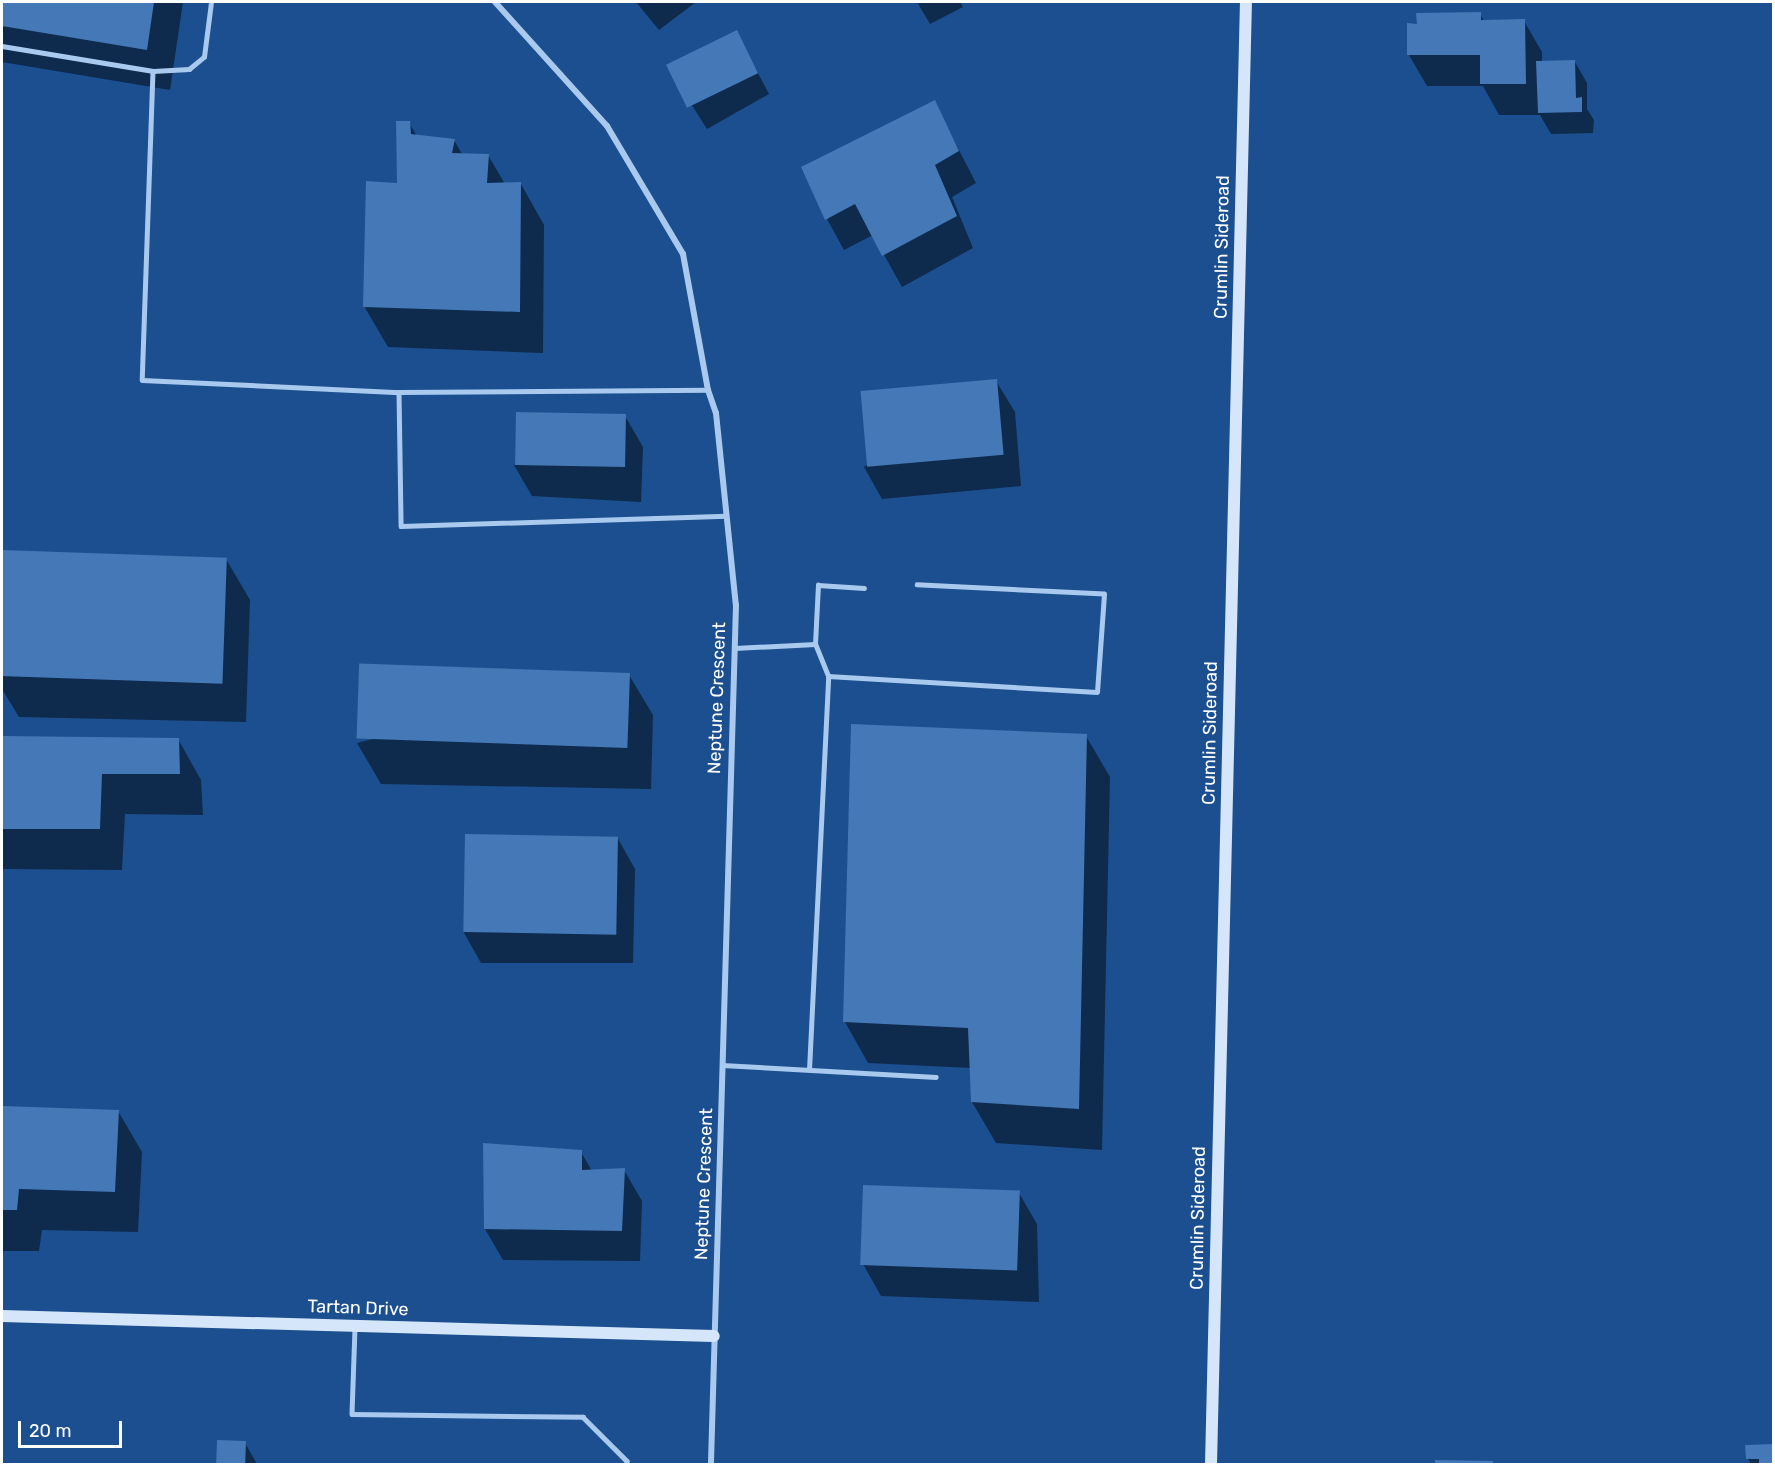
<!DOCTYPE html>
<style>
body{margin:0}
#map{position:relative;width:1775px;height:1466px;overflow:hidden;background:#1b4f8f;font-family:Rubik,sans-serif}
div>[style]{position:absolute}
.shadow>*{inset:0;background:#0007}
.building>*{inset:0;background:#4478b7;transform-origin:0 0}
.lane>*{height:4.5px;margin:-2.25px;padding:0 2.25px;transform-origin:2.25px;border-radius:2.25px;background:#a9c9ee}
.street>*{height:6px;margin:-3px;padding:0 3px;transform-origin:3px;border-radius:3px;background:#a9c9ee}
.secondary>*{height:12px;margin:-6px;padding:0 6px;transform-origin:6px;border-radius:6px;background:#d6e6fa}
span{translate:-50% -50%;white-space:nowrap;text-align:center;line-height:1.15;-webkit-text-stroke:4.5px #1b4f8f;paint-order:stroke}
.street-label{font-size:18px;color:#fff}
.frame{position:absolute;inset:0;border:3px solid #fff;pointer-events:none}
.scale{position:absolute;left:18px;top:1421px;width:104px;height:27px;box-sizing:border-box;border:3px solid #fff;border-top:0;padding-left:8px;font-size:18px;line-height:21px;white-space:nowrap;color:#fff;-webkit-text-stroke:4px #1b4f8f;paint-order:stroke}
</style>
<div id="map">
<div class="shadow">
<div style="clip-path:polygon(2px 2px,183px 2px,170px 90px,2px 62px)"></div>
<div style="clip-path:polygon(636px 2px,696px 2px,659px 30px)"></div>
<div style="clip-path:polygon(917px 2px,960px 2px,963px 7px,930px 24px)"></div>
<div style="clip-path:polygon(1480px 14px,1484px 21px,1524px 21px,1542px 52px,1542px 63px,1575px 62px,1587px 83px,1587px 109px,1594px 120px,1593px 133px,1551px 134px,1540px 115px,1499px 115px,1483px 86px,1427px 86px,1409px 55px,1418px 25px)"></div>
<div style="clip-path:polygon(736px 32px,769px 94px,707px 129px,681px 88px)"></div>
<div style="clip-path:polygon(934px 102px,976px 183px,952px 197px,973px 248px,902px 287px,873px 235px,844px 250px,827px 219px)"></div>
<div style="clip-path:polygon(409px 123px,417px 136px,454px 140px,462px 154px,488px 155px,505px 184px,521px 184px,544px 225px,543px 353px,388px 347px,364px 306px,399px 185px)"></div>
<div style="clip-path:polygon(996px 381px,1015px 412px,1021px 486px,882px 499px,864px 467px)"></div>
<div style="clip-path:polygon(625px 416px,643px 447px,641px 502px,532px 496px,514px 465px)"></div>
<div style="clip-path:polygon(226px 559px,250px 600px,246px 722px,19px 717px,2px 689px,2px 574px)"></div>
<div style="clip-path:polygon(629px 675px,653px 715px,651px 789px,381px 784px,357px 743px)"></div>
<div style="clip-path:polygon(852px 726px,1086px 736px,1110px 777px,1102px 1150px,996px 1143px,972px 1102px,971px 1068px,868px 1063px,845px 1022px)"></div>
<div style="clip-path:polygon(2px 737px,178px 739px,201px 780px,203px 815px,125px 814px,122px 870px,2px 869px)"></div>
<div style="clip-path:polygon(617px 837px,635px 869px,633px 963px,481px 963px,463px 931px)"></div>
<div style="clip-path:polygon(2px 1107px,118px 1111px,142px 1152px,138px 1232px,42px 1230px,39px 1251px,2px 1251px)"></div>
<div style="clip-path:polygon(581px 1152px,592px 1171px,624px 1170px,642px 1201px,640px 1261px,503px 1260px,485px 1229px)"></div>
<div style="clip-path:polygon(1019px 1193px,1037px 1224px,1039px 1302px,881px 1296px,863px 1264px)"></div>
<div style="clip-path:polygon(245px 1443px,257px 1464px,218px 1464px,218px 1444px)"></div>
<div style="clip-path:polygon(1774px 1445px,1774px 1464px,1751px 1464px,1748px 1459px)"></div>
<div style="clip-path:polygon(1437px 1461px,1492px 1462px,1493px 1464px,1437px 1464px)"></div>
</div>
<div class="building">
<div style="clip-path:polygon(2px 2px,154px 2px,147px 50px,2px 26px)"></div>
<div style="clip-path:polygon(1481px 12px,1481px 20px,1525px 19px,1526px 84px,1480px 84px,1480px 55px,1407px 55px,1407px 23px,1417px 24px,1416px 13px)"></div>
<div style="left:737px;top:30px;width:48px;height:79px;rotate:64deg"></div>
<div style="clip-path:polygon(1575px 60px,1576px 98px,1582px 97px,1582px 112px,1538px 113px,1536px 61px)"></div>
<div style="clip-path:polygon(935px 100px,959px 151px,935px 165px,957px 216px,882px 256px,855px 204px,825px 220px,801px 167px)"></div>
<div style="clip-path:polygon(396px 121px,410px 121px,411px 134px,455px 139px,452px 153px,489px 154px,487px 183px,521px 182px,520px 312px,363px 307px,366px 181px,397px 183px)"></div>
<div style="left:997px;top:379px;width:76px;height:137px;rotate:85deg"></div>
<div style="left:516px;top:412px;width:110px;height:53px;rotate:1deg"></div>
<div style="left:2px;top:550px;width:225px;height:126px;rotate:2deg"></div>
<div style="left:630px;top:673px;width:75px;height:271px;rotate:92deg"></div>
<div style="clip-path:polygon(851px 724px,1087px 734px,1079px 1109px,971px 1102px,968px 1028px,843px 1022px)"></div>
<div style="clip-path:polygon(2px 736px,179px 738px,180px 774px,102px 774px,100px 829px,2px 829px)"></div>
<div style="left:465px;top:834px;width:153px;height:98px;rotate:1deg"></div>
<div style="clip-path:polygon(2px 1106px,119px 1110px,115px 1192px,19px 1189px,17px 1210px,2px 1210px)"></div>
<div style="clip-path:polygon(483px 1143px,582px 1150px,582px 1170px,625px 1168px,622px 1231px,484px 1229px)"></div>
<div style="left:863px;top:1185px;width:157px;height:80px;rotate:2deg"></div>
<div style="left:246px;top:1441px;width:23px;height:29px;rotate:92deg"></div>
<div style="clip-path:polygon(1774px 1444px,1774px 1464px,1759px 1464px,1759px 1459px,1746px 1459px,1745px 1445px)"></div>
<div style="clip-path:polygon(1435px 1460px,1493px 1461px,1493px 1464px,1435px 1464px)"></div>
</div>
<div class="lane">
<div style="left:2px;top:46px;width:153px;rotate:9.4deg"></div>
<div style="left:153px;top:71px;width:36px;rotate:-3deg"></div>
<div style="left:189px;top:69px;width:19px;rotate:-39deg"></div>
<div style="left:204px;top:57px;width:55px;rotate:-82.7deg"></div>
<div style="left:153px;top:71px;width:309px;rotate:92deg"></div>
<div style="left:142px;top:380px;width:257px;rotate:2.7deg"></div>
<div style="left:399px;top:392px;width:134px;rotate:89.1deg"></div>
<div style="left:401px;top:526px;width:325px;rotate:-1.8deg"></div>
<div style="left:399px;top:392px;width:309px;rotate:-0.4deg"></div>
<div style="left:734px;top:648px;width:81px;rotate:-2.8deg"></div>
<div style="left:828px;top:676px;width:269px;rotate:3.4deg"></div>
<div style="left:1097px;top:692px;width:98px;rotate:-85.9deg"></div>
<div style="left:1104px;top:594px;width:187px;rotate:-177.2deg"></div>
<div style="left:722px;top:1065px;width:214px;rotate:3.2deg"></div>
<div style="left:809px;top:1070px;width:394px;rotate:-87.2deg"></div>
<div style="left:828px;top:676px;width:35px;rotate:-112deg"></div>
<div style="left:815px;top:644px;width:59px;rotate:-87.1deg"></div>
<div style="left:818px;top:585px;width:46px;rotate:3.7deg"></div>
<div style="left:355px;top:1328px;width:86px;rotate:92deg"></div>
<div style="left:352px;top:1414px;width:231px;rotate:0.7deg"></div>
<div style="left:583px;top:1417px;width:62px;rotate:45deg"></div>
<div style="left:627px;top:1461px;width:3px;rotate:90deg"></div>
</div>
<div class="street">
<div style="left:495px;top:2px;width:167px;rotate:47.9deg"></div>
<div style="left:607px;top:126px;width:149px;rotate:59.3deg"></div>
<div style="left:683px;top:254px;width:138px;rotate:79.6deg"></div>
<div style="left:708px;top:390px;width:24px;rotate:71deg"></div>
<div style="left:716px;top:413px;width:193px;rotate:84.1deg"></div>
<div style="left:736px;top:605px;width:859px;rotate:91.67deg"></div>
</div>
<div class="secondary">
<div style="left:2px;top:1316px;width:712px;rotate:1.61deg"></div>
<div style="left:1211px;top:1464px;width:1462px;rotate:-88.63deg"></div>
</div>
<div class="street-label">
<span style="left:1222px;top:247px;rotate:-89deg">Crumlin Sideroad</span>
<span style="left:717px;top:698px;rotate:-88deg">Neptune Crescent</span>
<span style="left:1210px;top:733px;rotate:-89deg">Crumlin Sideroad</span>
<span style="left:704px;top:1184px;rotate:-88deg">Neptune Crescent</span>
<span style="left:1198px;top:1218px;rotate:-89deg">Crumlin Sideroad</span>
<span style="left:358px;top:1308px;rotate:2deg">Tartan Drive</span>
</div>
<div class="frame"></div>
<div class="scale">20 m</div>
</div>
